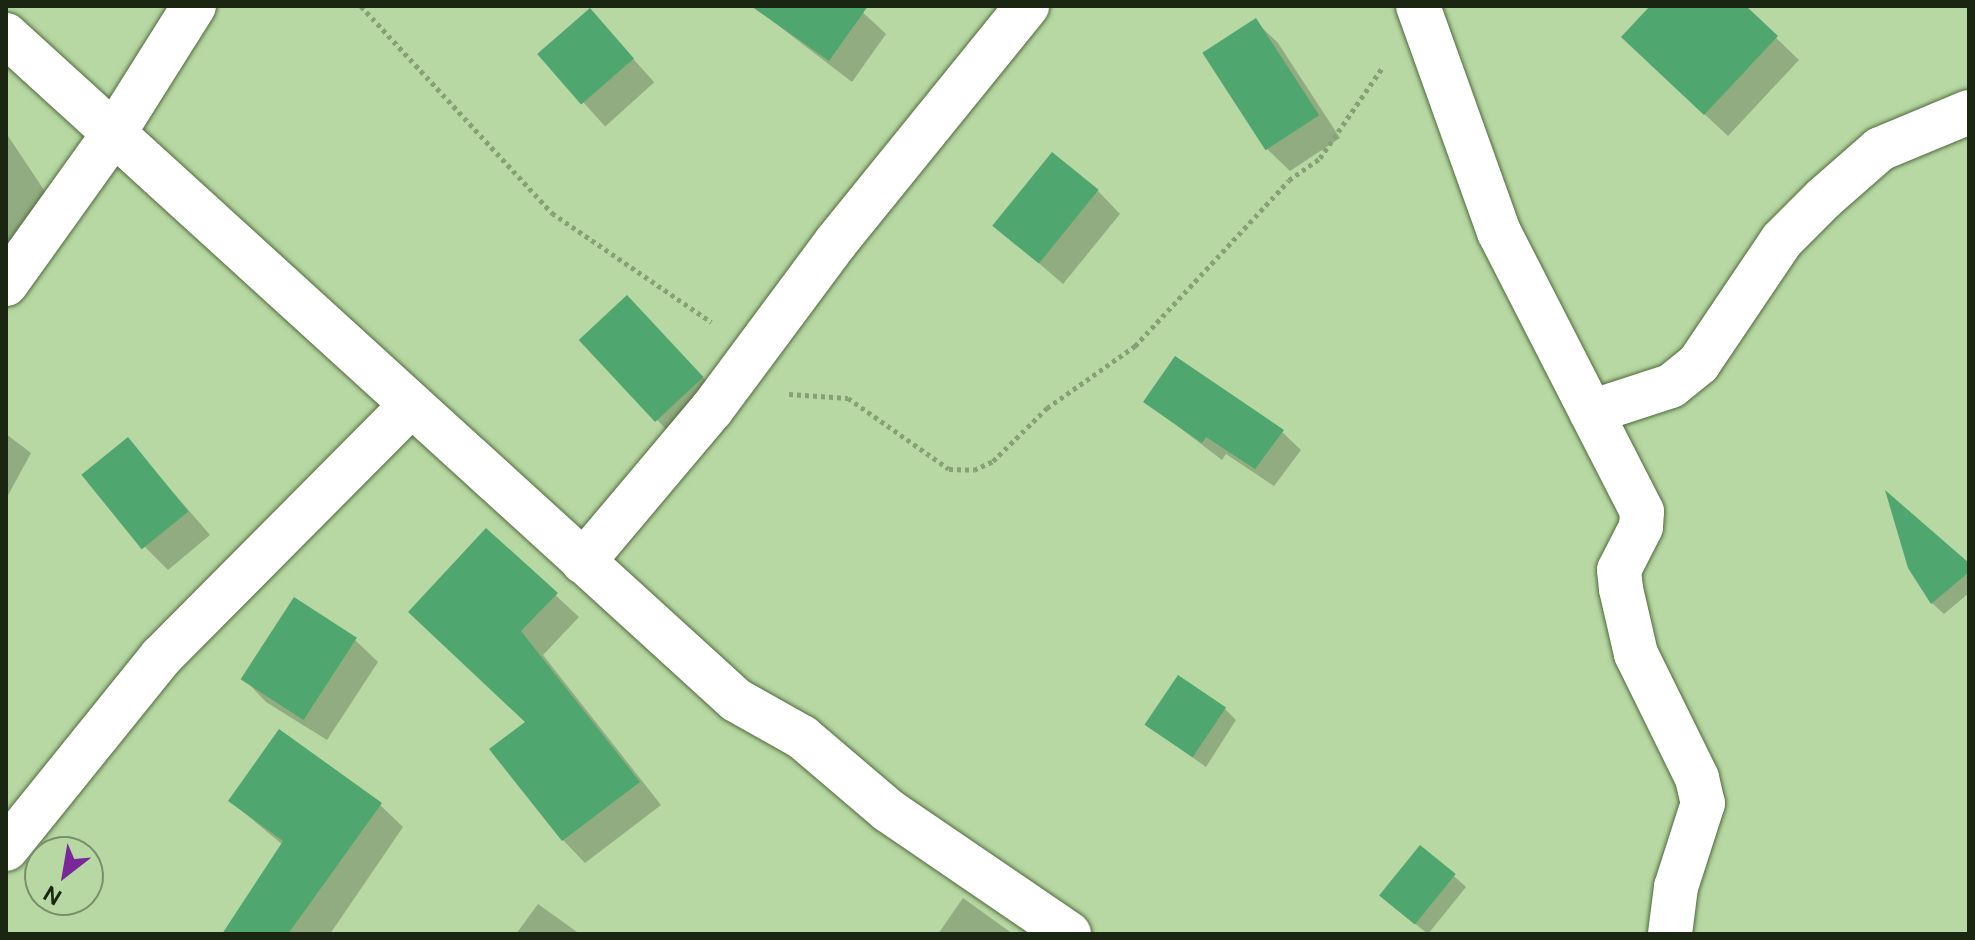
<!DOCTYPE html>
<style>
body{margin:0}
#map{position:relative;width:1975px;height:940px;overflow:hidden;background:#b7d7a3;font-family:"DM Sans",sans-serif}
div>[style]{position:absolute}
.shadow>*{inset:0;background:#0003;transform-origin:0 0}
.building>*{inset:0;background:#50a66f;transform-origin:0 0}
.path>*{height:5px;margin-top:-2.5px;transform-origin:0;background:repeating-linear-gradient(90deg,#87a177 0 4px,transparent 0 8px)}
.roads{filter:drop-shadow(0 0 2px #4e6a3b) drop-shadow(0 0 2px #4e6a3b)}
.minor>*{height:44px;margin:-22px;padding:0 22px;transform-origin:22px;border-radius:22px;background:#fff}
span{translate:-50% -50%;white-space:nowrap;text-align:center;line-height:1.15;-webkit-text-stroke:6px #b7d7a3;paint-order:stroke}
.frame{position:absolute;inset:0;border:8px solid #1a2612;pointer-events:none}
.north{position:absolute;left:24px;top:836px;width:80px;height:80px;box-sizing:border-box;background:#b7d7a3;border:2px solid #789069;border-radius:50%;rotate:211deg;font-size:22px;font-weight:700;line-height:32px;text-align:center;color:#1a2612}
.north::after{content:'';display:block;margin:auto;width:28px;height:36px;background:#782899;clip-path:polygon(50% 0,100% 100%,50% 72%,0 100%)}
</style>
<div id="map">
<div class="shadow">
<div style="clip-path:polygon(753px 6px,856px 6px,886px 34px,852px 82px)"></div>
<div style="clip-path:polygon(1653px 6px,1743px 6px,1799px 60px,1728px 136px,1646px 60px)"></div>
<div style="left:590px;top:11px;width:96px;height:66px;rotate:48deg"></div>
<div style="clip-path:polygon(1255px 21px,1278px 43px,1340px 138px,1290px 171px,1267px 149px)"></div>
<div style="clip-path:polygon(6px 133px,60px 214px,6px 276px)"></div>
<div style="clip-path:polygon(1098px 191px,1120px 214px,1063px 284px,996px 226px)"></div>
<div style="clip-path:polygon(649px 320px,725px 401px,682px 446px,581px 340px)"></div>
<div style="clip-path:polygon(1146px 402px,1282px 432px,1301px 450px,1274px 486px,1226px 454px,1222px 460px)"></div>
<div style="clip-path:polygon(6px 434px,31px 453px,6px 499px)"></div>
<div style="clip-path:polygon(128px 440px,210px 535px,168px 570px,145px 547px)"></div>
<div style="clip-path:polygon(486px 531px,579px 617px,543px 655px,661px 805px,585px 863px,563px 840px,527px 722px)"></div>
<div style="clip-path:polygon(1969px 566px,1969px 593px,1944px 614px,1932px 603px)"></div>
<div style="clip-path:polygon(355px 640px,378px 662px,327px 740px,266px 702px,244px 679px)"></div>
<div style="clip-path:polygon(1224px 708px,1236px 720px,1206px 767px,1147px 725px)"></div>
<div style="clip-path:polygon(230px 801px,380px 805px,403px 827px,330px 934px,225px 934px,283px 845px)"></div>
<div style="clip-path:polygon(1454px 876px,1466px 887px,1428px 934px,1394px 907px)"></div>
<div style="clip-path:polygon(963px 898px,1013px 934px,938px 934px)"></div>
<div style="clip-path:polygon(538px 904px,577px 932px,579px 934px,516px 934px)"></div>
</div>
<div class="building">
<div style="clip-path:polygon(751px 6px,868px 6px,829px 61px)"></div>
<div style="clip-path:polygon(1650px 6px,1746px 6px,1778px 36px,1704px 115px,1621px 37px)"></div>
<div style="left:590px;top:8px;width:67px;height:70px;rotate:49deg"></div>
<div style="left:1256px;top:18px;width:116px;height:64px;rotate:57deg"></div>
<div style="left:1052px;top:152px;width:60px;height:95px;rotate:39deg"></div>
<div style="left:627px;top:295px;width:112px;height:66px;rotate:47deg"></div>
<div style="clip-path:polygon(1175px 356px,1284px 430px,1255px 469px,1206px 437px,1202px 443px,1143px 402px)"></div>
<div style="left:128px;top:437px;width:96px;height:60px;rotate:51deg"></div>
<div style="clip-path:polygon(1885px 490px,1969px 563px,1969px 572px,1931px 604px,1908px 568px)"></div>
<div style="clip-path:polygon(486px 528px,558px 593px,521px 631px,640px 782px,562px 841px,489px 749px,525px 722px,408px 612px)"></div>
<div style="left:294px;top:597px;width:75px;height:98px;rotate:33deg"></div>
<div style="left:1178px;top:675px;width:58px;height:60px;rotate:34deg"></div>
<div style="clip-path:polygon(279px 729px,382px 803px,288px 934px,222px 934px,283px 841px,228px 801px)"></div>
<div style="left:1420px;top:845px;width:46px;height:65px;rotate:39deg"></div>
</div>
<div class="path">
<div style="left:361px;top:6px;width:282px;rotate:47.3deg"></div>
<div style="left:552px;top:213px;width:193px;rotate:34.4deg"></div>
<div style="left:789px;top:394px;width:59px;rotate:3.9deg"></div>
<div style="left:848px;top:398px;width:123px;rotate:35.1deg"></div>
<div style="left:949px;top:469px;width:25px;rotate:2deg"></div>
<div style="left:974px;top:470px;width:21px;rotate:-25deg"></div>
<div style="left:993px;top:461px;width:76px;rotate:-44.5deg"></div>
<div style="left:1047px;top:408px;width:108px;rotate:-35.2deg"></div>
<div style="left:1135px;top:346px;width:226px;rotate:-47.1deg"></div>
<div style="left:1289px;top:180px;width:38px;rotate:-35deg"></div>
<div style="left:1320px;top:158px;width:109px;rotate:-55.4deg"></div>
</div>
<div class="roads">
<div class="minor">
<div style="left:1418px;top:6px;width:240px;rotate:70.3deg"></div>
<div style="left:1499px;top:232px;width:314px;rotate:62.9deg"></div>
<div style="left:1642px;top:512px;width:15px;rotate:94deg"></div>
<div style="left:1641px;top:527px;width:48px;rotate:117.1deg"></div>
<div style="left:1619px;top:570px;width:19px;rotate:84deg"></div>
<div style="left:1621px;top:589px;width:67px;rotate:77deg"></div>
<div style="left:1636px;top:654px;width:138px;rotate:63.8deg"></div>
<div style="left:1697px;top:778px;width:26px;rotate:77deg"></div>
<div style="left:1703px;top:803px;width:88px;rotate:107.8deg"></div>
<div style="left:1676px;top:887px;width:47px;rotate:97.3deg"></div>
<div style="left:6px;top:35px;width:987px;rotate:42.33deg"></div>
<div style="left:736px;top:700px;width:76px;rotate:29.3deg"></div>
<div style="left:802px;top:737px;width:114px;rotate:40.4deg"></div>
<div style="left:889px;top:811px;width:218px;rotate:34.3deg"></div>
<div style="left:6px;top:284px;width:186px;rotate:-54.4deg"></div>
<div style="left:114px;top:133px;width:150px;rotate:-57.8deg"></div>
<div style="left:1591px;top:412px;width:84px;rotate:-18deg"></div>
<div style="left:1671px;top:386px;width:36px;rotate:-39deg"></div>
<div style="left:1699px;top:363px;width:148px;rotate:-56deg"></div>
<div style="left:1782px;top:240px;width:59px;rotate:-45deg"></div>
<div style="left:1824px;top:198px;width:74px;rotate:-41.2deg"></div>
<div style="left:1880px;top:149px;width:96px;rotate:-22.6deg"></div>
<div style="left:583px;top:562px;width:200px;rotate:-49.9deg"></div>
<div style="left:712px;top:409px;width:208px;rotate:-53.4deg"></div>
<div style="left:836px;top:242px;width:304px;rotate:-51deg"></div>
<div style="left:6px;top:849px;width:247px;rotate:-51.1deg"></div>
<div style="left:161px;top:657px;width:355px;rotate:-45.2deg"></div>
</div>
</div>
<div class="frame"></div>
<div class="north">N</div>
</div>
